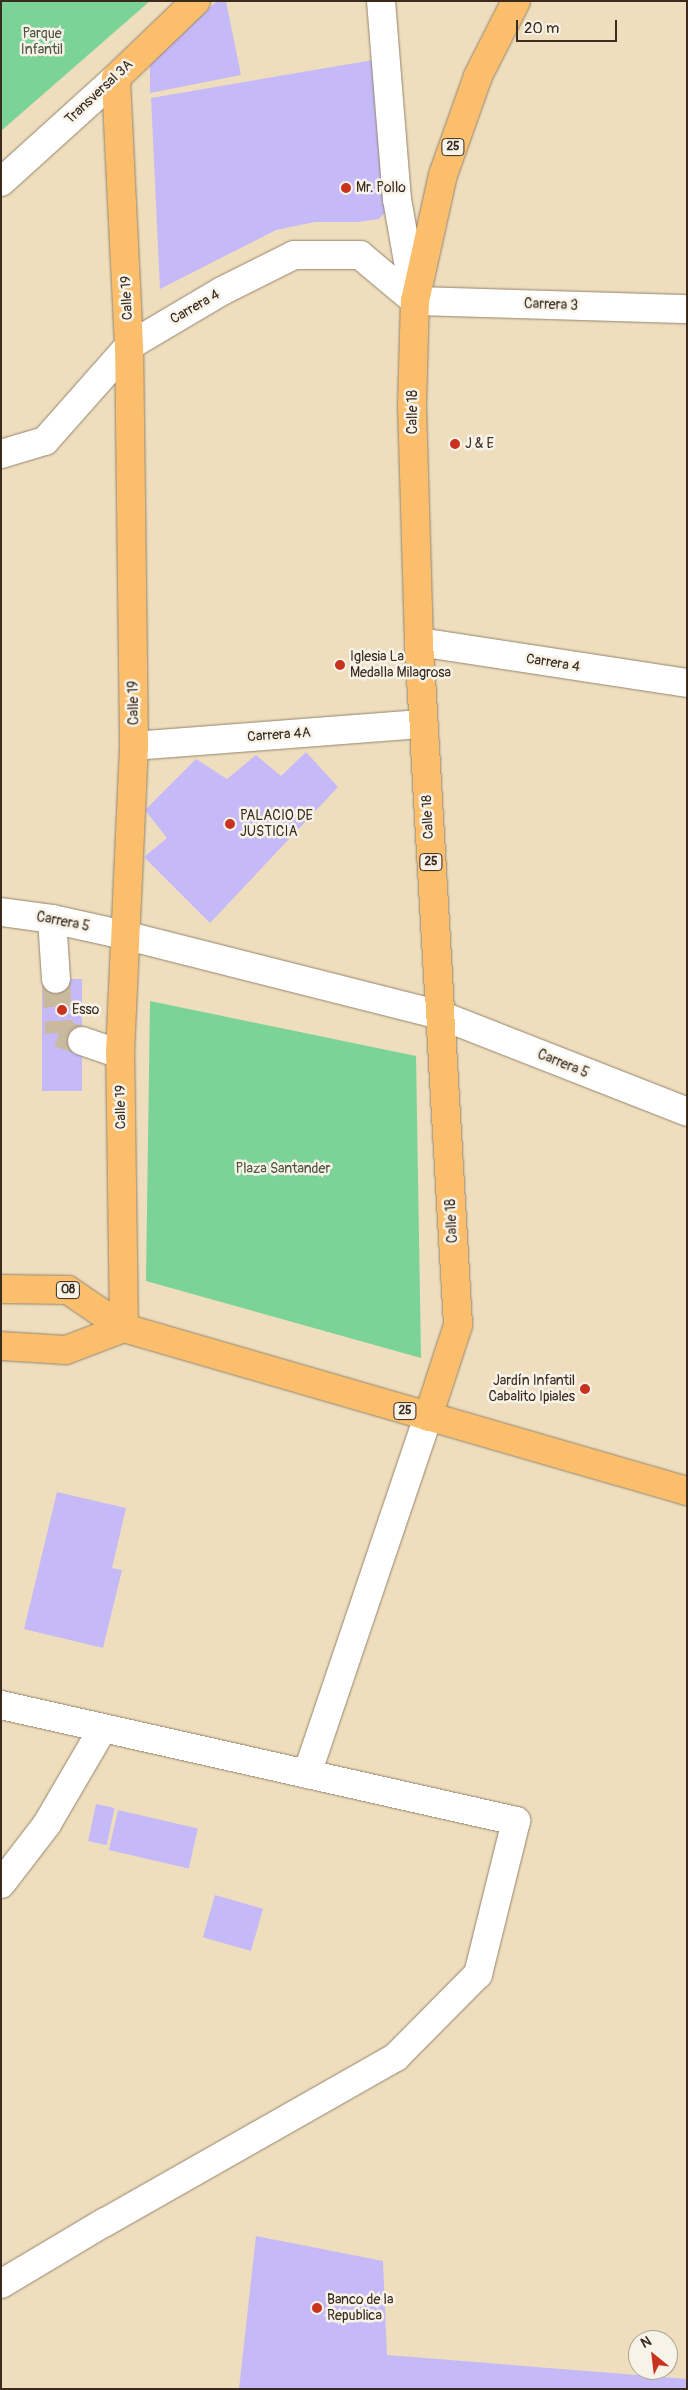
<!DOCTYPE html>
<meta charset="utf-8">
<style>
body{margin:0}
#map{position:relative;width:688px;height:2390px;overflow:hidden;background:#eedebd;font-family:Pangolin,sans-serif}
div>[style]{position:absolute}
.green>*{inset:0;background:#7cd397}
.building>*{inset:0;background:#c5baf7;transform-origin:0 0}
.minor-tunnel>*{height:28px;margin-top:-14px;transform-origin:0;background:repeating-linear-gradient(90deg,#caba9d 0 28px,transparent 0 42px)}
.roads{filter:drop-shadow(0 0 1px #94846e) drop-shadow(0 0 1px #94846e)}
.minor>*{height:28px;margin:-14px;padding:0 14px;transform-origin:14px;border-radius:14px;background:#fff}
.major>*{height:28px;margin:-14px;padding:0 14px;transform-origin:14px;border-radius:14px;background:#fabe6d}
.dots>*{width:14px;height:14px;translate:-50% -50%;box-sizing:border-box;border:2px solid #f7f3e8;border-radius:50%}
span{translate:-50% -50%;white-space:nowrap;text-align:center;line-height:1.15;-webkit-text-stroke:5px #f7f3e8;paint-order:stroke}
.shield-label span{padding:1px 4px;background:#f7f3e8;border:1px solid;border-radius:4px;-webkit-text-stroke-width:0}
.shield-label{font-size:12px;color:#3b2a1e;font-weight:700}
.park-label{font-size:14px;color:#4b543c}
.street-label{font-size:14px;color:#3b2a1e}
.poi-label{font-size:14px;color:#3b2a1e}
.left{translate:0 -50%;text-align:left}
.right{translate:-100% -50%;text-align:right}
.frame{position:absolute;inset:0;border:2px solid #3b2a1e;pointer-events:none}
.north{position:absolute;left:628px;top:2330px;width:50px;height:50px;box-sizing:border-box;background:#f7f3e8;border:1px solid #aca397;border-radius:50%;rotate:331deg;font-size:14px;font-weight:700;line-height:20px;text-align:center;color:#3b2a1e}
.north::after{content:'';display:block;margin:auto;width:18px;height:22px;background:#c8321e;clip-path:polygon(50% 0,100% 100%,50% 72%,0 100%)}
.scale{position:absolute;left:516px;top:20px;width:101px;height:22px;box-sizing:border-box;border:2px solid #3b2a1e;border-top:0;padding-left:6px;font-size:15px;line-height:18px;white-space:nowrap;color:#3b2a1e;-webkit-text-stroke:4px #f7f3e8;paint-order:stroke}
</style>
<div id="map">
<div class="green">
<div style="clip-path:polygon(1px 1px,150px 1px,1px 131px)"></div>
<div style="clip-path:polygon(150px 1001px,416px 1056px,421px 1358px,146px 1281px)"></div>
</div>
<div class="building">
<div style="clip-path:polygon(217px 1px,226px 1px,241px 75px,150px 93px,150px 62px)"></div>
<div style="clip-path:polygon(373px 60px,389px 208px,379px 219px,358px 222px,315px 222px,276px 230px,160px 289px,151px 98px)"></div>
<div style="clip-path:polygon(306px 752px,338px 787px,210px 923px,144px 857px,167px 838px,145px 810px,196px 759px,227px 779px,256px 755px,281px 776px)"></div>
<div style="left:42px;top:979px;width:40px;height:112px"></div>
<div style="clip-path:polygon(57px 1492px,126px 1508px,112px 1568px,122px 1570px,103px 1648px,24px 1629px)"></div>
<div style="left:96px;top:1804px;width:19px;height:38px;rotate:12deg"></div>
<div style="left:118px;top:1810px;width:82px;height:41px;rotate:13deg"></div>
<div style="left:215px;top:1895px;width:50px;height:44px;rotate:16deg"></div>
<div style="clip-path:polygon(256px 2236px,383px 2261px,387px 2355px,687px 2379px,687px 2389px,239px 2389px)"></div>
</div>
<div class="minor-tunnel">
<div style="left:56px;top:979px;width:54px;rotate:86.8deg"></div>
<div style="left:59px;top:1033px;width:24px;rotate:19deg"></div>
</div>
<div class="roads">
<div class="minor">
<div style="left:381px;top:1px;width:199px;rotate:85.4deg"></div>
<div style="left:397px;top:199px;width:104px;rotate:80deg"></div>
<div style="left:1px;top:182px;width:155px;rotate:-42.1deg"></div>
<div style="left:415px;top:301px;width:272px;rotate:1.7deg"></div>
<div style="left:1px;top:454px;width:46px;rotate:-16.5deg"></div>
<div style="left:45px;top:441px;width:127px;rotate:-48.5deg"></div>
<div style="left:129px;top:346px;width:108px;rotate:-30.6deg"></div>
<div style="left:222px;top:291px;width:80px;rotate:-26.6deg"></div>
<div style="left:294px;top:255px;width:66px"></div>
<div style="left:360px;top:255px;width:72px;rotate:39.9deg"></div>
<div style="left:419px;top:642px;width:271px;rotate:8.7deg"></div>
<div style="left:134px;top:746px;width:290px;rotate:-4.4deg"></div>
<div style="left:1px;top:912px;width:51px;rotate:7.8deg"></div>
<div style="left:52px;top:919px;width:74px;rotate:12.5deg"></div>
<div style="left:124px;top:935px;width:326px;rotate:14.2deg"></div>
<div style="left:440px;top:1015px;width:265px;rotate:21.4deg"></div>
<div style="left:52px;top:919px;width:60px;rotate:86.2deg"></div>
<div style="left:82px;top:1041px;width:40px;rotate:18.9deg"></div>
<div style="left:1px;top:1705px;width:528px;rotate:12.69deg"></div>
<div style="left:516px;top:1821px;width:158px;rotate:103.9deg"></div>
<div style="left:478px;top:1974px;width:117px;rotate:134.7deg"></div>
<div style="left:396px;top:2057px;width:335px;rotate:150.4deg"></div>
<div style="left:105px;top:2222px;width:121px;rotate:149.2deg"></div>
<div style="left:307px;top:1774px;width:377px;rotate:-71.3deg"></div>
<div style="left:1px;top:1884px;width:76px;rotate:-52.5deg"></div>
<div style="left:47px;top:1824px;width:111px;rotate:-59.7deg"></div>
</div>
<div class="major">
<div style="left:1px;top:1289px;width:67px;rotate:0.9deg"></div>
<div style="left:68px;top:1290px;width:68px;rotate:34.2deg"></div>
<div style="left:124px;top:1328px;width:586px;rotate:16.15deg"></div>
<div style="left:124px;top:1328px;width:274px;rotate:-90.8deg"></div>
<div style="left:120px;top:1054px;width:308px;rotate:-87.4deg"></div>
<div style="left:134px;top:746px;width:400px;rotate:-90.7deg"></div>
<div style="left:129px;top:346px;width:268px;rotate:-92.8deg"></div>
<div style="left:116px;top:78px;width:111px;rotate:-43.9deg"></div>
<div style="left:1px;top:1346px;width:65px;rotate:3.5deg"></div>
<div style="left:66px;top:1350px;width:62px;rotate:-20.8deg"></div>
<div style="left:428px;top:1417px;width:97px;rotate:-71.9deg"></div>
<div style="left:458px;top:1325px;width:684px;rotate:-93.27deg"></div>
<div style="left:419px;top:642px;width:236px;rotate:-91.7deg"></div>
<div style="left:412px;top:406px;width:105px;rotate:-88.4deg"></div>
<div style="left:415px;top:301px;width:129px;rotate:-77.5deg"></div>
<div style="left:443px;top:175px;width:105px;rotate:-70.5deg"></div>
<div style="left:478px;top:76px;width:84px;rotate:-63.1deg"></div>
</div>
</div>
<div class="dots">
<div style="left:346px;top:188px;background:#c8321e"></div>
<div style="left:455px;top:444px;background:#c8321e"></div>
<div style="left:340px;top:665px;background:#c8321e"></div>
<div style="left:230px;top:824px;background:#c8321e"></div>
<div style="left:62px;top:1010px;background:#c8321e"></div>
<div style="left:585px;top:1389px;background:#c8321e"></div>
<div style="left:317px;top:2308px;background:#c8321e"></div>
</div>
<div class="shield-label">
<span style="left:453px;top:147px">25</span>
<span style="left:431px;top:862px">25</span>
<span style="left:68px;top:1290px">08</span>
<span style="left:405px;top:1411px">25</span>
</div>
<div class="park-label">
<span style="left:42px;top:42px">Parque<br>Infantil</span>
<span style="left:283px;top:1169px">Plaza Santander</span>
</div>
<div class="street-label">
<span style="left:99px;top:92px;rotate:-43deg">Transversal 3A</span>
<span style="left:127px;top:298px;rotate:-93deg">Calle 19</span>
<span style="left:551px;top:305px;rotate:2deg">Carrera 3</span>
<span style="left:195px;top:307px;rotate:-30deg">Carrera 4</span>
<span style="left:413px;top:412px;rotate:-90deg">Calle 18</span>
<span style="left:553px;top:663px;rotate:9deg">Carrera 4</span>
<span style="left:134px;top:703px;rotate:-91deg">Calle 19</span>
<span style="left:279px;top:735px;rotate:-4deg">Carrera 4A</span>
<span style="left:428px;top:817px;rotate:-93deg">Calle 18</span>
<span style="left:63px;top:922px;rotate:11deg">Carrera 5</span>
<span style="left:563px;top:1064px;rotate:22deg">Carrera 5</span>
<span style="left:121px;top:1107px;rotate:-91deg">Calle 19</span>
<span style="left:452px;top:1221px;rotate:-93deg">Calle 18</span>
</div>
<div class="poi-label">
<span class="left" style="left:356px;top:188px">Mr. Pollo</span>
<span class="left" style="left:465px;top:444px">J &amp; E</span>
<span class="left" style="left:350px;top:665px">Iglesia La<br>Medalla Milagrosa</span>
<span class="left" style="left:240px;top:824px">PALACIO DE<br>JUSTICIA</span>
<span class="left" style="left:72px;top:1010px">Esso</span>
<span class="right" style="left:575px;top:1389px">Jardín Infantil<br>Cabalito Ipiales</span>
<span class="left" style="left:327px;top:2308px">Banco de la<br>Republica</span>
</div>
<div class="frame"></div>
<div class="north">N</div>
<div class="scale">20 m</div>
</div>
